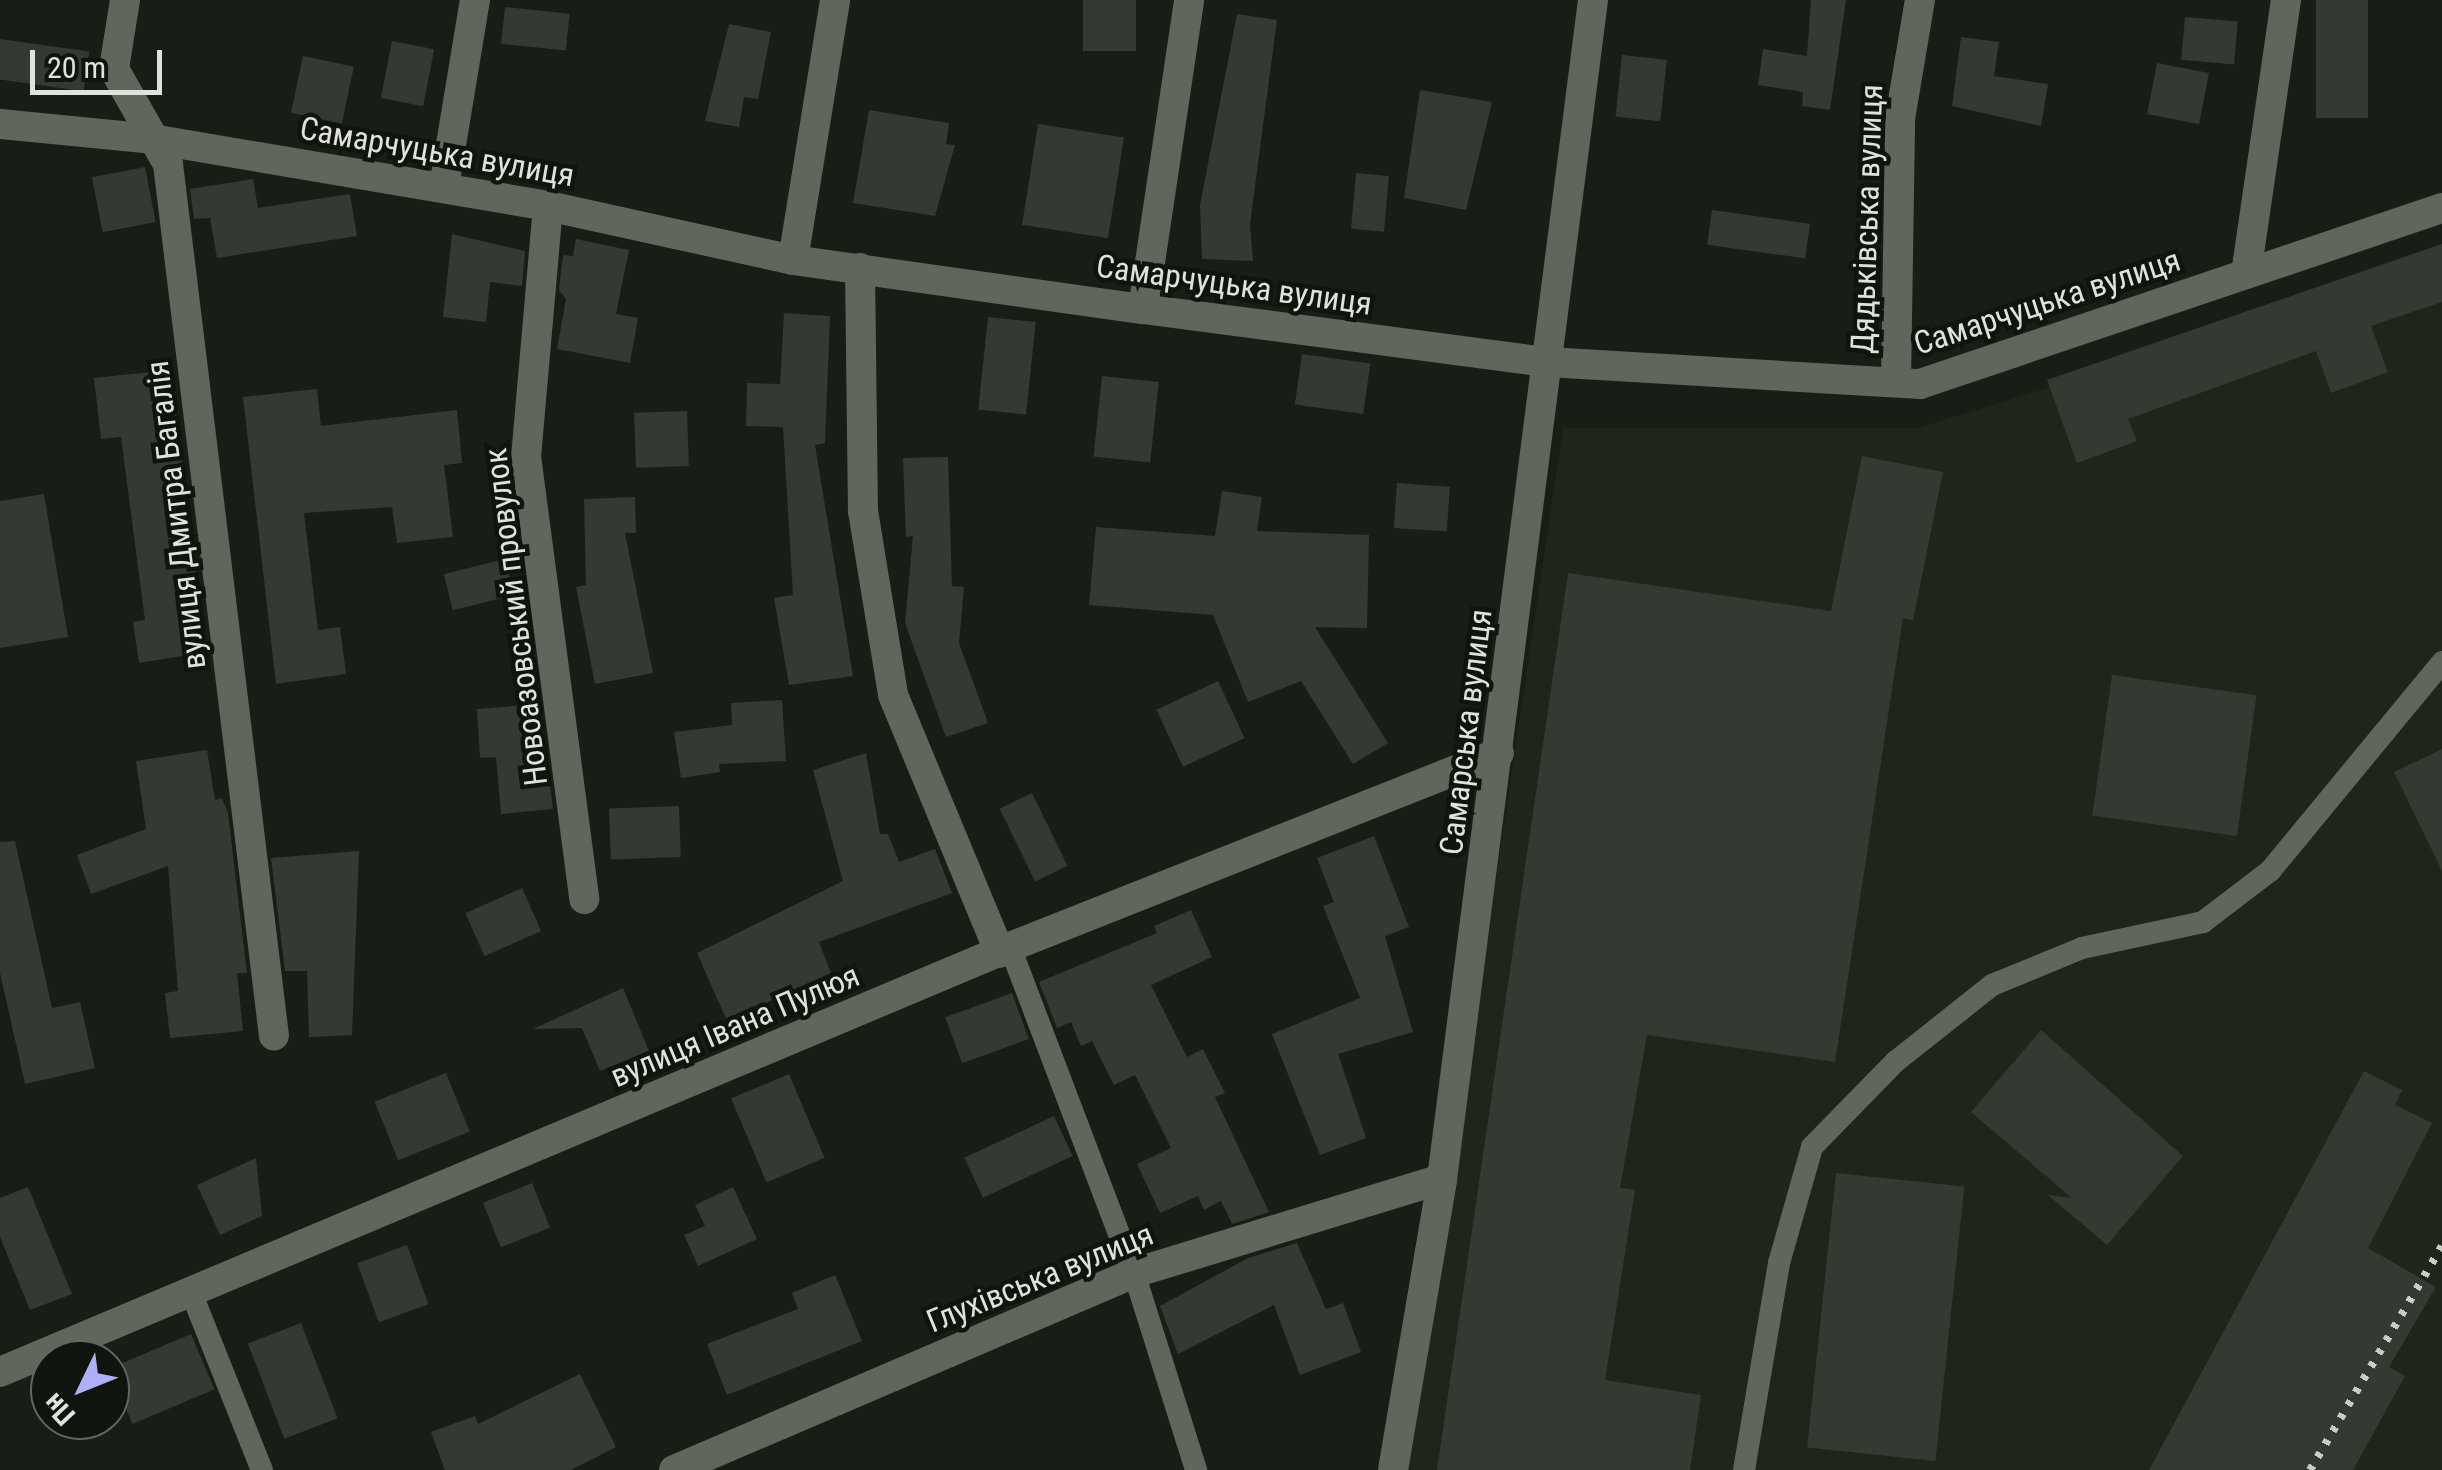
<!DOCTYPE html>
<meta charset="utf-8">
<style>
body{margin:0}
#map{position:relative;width:2442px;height:1470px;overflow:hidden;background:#181d15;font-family:"Roboto Condensed",sans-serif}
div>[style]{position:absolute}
.built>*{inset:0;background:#1e2619}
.building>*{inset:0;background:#343931;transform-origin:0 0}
.lane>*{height:22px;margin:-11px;padding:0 11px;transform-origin:11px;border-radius:11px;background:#61665d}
.street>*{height:30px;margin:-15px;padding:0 15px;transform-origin:15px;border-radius:15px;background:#61665d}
.rail>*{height:8px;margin-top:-4px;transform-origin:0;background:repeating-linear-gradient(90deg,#c8ccc6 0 5px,transparent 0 15px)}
span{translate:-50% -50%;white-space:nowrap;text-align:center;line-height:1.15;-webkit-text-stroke:9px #0f140c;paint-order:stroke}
.street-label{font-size:32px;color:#dfe2dd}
.north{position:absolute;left:30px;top:1340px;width:100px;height:100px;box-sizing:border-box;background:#0f140c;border:2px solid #626660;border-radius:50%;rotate:227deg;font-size:28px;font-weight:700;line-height:40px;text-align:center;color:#dfe2dd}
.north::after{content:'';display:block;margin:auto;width:35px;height:45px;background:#adaffb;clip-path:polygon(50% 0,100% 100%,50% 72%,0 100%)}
.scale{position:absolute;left:30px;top:50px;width:132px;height:45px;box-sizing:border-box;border:5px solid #dfe2dd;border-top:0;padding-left:12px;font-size:30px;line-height:35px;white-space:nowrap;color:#dfe2dd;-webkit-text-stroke:8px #0f140c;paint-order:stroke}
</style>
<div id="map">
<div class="built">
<div style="clip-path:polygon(2442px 265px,2442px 1470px,1408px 1470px,1563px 428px,1918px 428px)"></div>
</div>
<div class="building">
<div style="left:1083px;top:0;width:53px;height:51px"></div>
<div style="clip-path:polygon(1811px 0,1846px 0,1830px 110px,1802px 106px,1803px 92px,1758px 85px,1763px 49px,1807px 56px)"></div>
<div style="left:2316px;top:0;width:52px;height:118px"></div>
<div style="left:505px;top:7px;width:65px;height:37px;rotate:6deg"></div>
<div style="clip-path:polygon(1237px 14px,1277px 20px,1250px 224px,1253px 261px,1202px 259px,1200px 205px)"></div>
<div style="left:2185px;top:17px;width:53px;height:43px;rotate:5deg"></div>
<div style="clip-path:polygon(729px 24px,771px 32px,758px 99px,744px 97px,739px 127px,705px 121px)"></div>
<div style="clip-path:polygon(1961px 37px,1999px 42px,1994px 76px,2048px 84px,2041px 126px,1952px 106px)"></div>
<div style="left:0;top:39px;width:90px;height:40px;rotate:8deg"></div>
<div style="left:392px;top:41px;width:43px;height:58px;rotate:11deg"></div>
<div style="left:1622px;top:55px;width:45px;height:62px;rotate:6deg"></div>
<div style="left:303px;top:56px;width:52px;height:58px;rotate:12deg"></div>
<div style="left:2157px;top:63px;width:53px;height:52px;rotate:11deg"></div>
<div style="clip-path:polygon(1420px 90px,1492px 102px,1466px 210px,1404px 198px)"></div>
<div style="clip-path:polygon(869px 110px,949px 123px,946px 144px,955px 145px,935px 216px,853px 203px)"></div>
<div style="left:1038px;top:124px;width:87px;height:102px;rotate:9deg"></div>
<div style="left:145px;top:167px;width:56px;height:54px;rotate:79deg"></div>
<div style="left:1356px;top:173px;width:33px;height:56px;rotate:5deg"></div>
<div style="clip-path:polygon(253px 179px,258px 208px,350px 194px,357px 236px,217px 258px,210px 218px,194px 219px,190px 189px)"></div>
<div style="left:1712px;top:210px;width:99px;height:35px;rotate:8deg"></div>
<div style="clip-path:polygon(452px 234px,525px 251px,522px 286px,490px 282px,486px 322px,443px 317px)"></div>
<div style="clip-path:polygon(576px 239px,629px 250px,616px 314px,638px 318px,630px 363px,557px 349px,566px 299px,559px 290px,563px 255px,573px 256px)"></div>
<div style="clip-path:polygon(2442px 244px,2442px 302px,2371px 326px,2388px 372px,2331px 393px,2316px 351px,2128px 419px,2137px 441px,2077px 463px,2047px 380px)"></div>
<div style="clip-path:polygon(784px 313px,830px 316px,825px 443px,815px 445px,853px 676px,789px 685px,774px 598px,793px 595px,783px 427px,746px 426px,747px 383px,780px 384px)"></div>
<div style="left:988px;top:317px;width:48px;height:93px;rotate:6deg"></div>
<div style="left:1302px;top:354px;width:69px;height:51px;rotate:8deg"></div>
<div style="clip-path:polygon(170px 370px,206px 652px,139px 663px,133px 622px,145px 620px,121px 437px,101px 439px,94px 378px)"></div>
<div style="left:1102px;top:376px;width:57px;height:81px;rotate:6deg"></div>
<div style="clip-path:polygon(317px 389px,321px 426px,457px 410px,462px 463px,444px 465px,453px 537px,397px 543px,392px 507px,304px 513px,318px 630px,340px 627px,346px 674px,276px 684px,243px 397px)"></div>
<div style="left:687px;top:411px;width:55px;height:53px;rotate:88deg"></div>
<div style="clip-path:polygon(1862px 456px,1943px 472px,1913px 620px,1903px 618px,1835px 1062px,1647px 1035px,1620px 1188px,1635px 1190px,1605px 1380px,1701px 1395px,1690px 1470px,1437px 1470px,1568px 573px,1831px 611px)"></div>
<div style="clip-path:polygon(948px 457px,952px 586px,964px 587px,959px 643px,988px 723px,946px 737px,905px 623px,913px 536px,906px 537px,903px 458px)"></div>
<div style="left:1397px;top:483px;width:53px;height:45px;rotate:4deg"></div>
<div style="clip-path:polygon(1222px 491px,1262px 497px,1257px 531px,1369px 535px,1367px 628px,1315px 627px,1388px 743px,1353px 764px,1301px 681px,1248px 702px,1213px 615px,1089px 605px,1096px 527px,1215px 536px)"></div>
<div style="clip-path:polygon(44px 494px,68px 637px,0 648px,0 501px)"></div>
<div style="clip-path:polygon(635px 497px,636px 533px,625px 533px,653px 673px,595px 684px,576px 587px,586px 585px,584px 499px)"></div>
<div style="left:505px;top:559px;width:37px;height:63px;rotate:76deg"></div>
<div style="left:2112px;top:675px;width:146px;height:142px;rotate:8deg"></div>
<div style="left:1218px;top:681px;width:63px;height:68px;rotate:65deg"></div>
<div style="clip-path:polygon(782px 700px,786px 761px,719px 764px,720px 772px,681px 778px,674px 732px,732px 725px,731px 703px)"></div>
<div style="clip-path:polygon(540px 704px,553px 809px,501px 814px,496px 757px,480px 758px,477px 709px)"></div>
<div style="clip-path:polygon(2442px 749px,2442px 871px,2394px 772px)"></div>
<div style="clip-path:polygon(207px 750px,215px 800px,222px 798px,228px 813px,247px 973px,237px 973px,243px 1031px,170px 1038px,165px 993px,178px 991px,168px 866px,91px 894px,77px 855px,146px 829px,136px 761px)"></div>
<div style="clip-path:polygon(866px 753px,880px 834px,888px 834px,899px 862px,935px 849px,952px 893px,819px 942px,831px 973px,727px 1021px,697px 953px,843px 881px,813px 770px)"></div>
<div style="left:1032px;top:793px;width:81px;height:36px;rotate:64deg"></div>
<div style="left:679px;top:806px;width:51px;height:70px;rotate:88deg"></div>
<div style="clip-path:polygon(1374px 836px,1409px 927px,1385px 936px,1413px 1032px,1338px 1054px,1366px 1138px,1320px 1155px,1272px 1034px,1360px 998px,1323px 906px,1334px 902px,1317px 858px)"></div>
<div style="clip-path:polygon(15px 841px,52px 1008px,80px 1002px,95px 1068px,25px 1084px,0 973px,0 842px)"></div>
<div style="clip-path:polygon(359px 851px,352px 1035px,309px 1037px,307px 971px,285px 971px,271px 858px)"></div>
<div style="left:522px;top:888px;width:47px;height:62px;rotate:66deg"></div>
<div style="clip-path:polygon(1191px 910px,1212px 957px,1151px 985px,1187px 1057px,1203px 1049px,1225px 1093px,1215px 1097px,1269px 1212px,1232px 1224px,1221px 1201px,1204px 1210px,1198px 1196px,1160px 1213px,1137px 1164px,1171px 1148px,1135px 1075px,1114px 1085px,1092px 1041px,1081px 1046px,1071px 1022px,1057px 1028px,1039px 982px,1157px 933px,1154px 926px)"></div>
<div style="clip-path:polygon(623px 988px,649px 1051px,600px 1071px,582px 1028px,533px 1029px)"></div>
<div style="left:1012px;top:993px;width:49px;height:71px;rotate:70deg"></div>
<div style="clip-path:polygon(2041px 1030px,2183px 1156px,2107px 1245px,2048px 1195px,2072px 1198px,1971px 1112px)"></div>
<div style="clip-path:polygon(2364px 1071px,2402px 1090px,2395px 1105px,2432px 1123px,2368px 1248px,2436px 1287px,2389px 1367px,2405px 1376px,2353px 1470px,2149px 1470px)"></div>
<div style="left:446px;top:1073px;width:63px;height:77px;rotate:68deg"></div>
<div style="left:789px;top:1074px;width:91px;height:63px;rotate:67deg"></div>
<div style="left:1054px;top:1116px;width:44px;height:99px;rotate:65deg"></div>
<div style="clip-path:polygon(256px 1158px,262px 1216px,220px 1235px,197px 1185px)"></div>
<div style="left:1836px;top:1173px;width:129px;height:276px;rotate:6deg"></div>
<div style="left:532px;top:1183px;width:48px;height:53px;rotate:68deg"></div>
<div style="clip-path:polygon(28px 1187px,72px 1294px,30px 1310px,0 1237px,0 1198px)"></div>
<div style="clip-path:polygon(733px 1187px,757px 1239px,698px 1266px,684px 1235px,705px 1226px,695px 1205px)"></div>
<div style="clip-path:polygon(1297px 1243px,1326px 1309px,1343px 1303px,1361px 1352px,1300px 1375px,1274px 1305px,1178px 1354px,1160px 1306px,1248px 1258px)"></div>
<div style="left:407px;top:1245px;width:63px;height:53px;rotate:70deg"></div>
<div style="clip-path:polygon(835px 1275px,862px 1341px,727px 1395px,707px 1344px,798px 1309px,792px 1293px)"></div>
<div style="left:301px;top:1323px;width:102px;height:57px;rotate:69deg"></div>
<div style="left:191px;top:1334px;width:60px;height:89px;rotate:67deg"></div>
<div style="clip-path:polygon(580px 1374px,616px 1447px,571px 1470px,445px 1470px,431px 1432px,475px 1416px,478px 1424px)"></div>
</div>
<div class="lane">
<div style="left:1010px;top:947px;width:349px;rotate:69.2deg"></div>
<div style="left:1134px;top:1273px;width:207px;rotate:72.5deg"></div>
<div style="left:191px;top:1292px;width:192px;rotate:68.3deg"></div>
<div style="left:1744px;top:1470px;width:210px;rotate:-80.4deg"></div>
<div style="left:1779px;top:1263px;width:121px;rotate:-74.1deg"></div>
<div style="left:1812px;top:1147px;width:119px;rotate:-45.7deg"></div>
<div style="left:1895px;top:1062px;width:124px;rotate:-38.4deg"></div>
<div style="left:1992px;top:985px;width:97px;rotate:-22.3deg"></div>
<div style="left:2082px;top:948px;width:124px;rotate:-12.1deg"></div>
<div style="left:2203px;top:922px;width:84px;rotate:-37.3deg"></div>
<div style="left:2270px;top:871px;width:271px;rotate:-50.5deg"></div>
</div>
<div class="street">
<div style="left:125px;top:0;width:70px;rotate:99.1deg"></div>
<div style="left:114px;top:69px;width:109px;rotate:60.4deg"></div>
<div style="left:168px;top:164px;width:878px;rotate:83.07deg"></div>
<div style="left:0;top:124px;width:153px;rotate:5.6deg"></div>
<div style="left:152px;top:139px;width:402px;rotate:9.6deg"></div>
<div style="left:548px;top:206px;width:251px;rotate:12.4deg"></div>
<div style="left:793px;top:260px;width:353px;rotate:8deg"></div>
<div style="left:1143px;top:309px;width:408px;rotate:7.5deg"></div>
<div style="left:1548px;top:362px;width:373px;rotate:3.4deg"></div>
<div style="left:1920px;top:384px;width:551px;rotate:-18.63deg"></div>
<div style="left:444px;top:187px;width:190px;rotate:-80.6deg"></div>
<div style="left:548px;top:206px;width:251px;rotate:95deg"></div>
<div style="left:526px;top:456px;width:447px;rotate:82.5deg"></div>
<div style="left:793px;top:260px;width:263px;rotate:-80.8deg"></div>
<div style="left:860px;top:268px;width:243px;rotate:89.3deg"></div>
<div style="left:863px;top:511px;width:186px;rotate:80.7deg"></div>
<div style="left:893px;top:695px;width:279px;rotate:67.5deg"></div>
<div style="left:2246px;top:274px;width:277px;rotate:-81.7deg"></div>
<div style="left:1143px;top:309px;width:312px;rotate:-81.5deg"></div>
<div style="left:1896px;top:382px;width:263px;rotate:-89.1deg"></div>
<div style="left:1900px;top:119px;width:121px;rotate:-80.5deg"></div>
<div style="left:0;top:1372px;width:1096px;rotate:-22.82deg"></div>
<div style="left:1010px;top:947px;width:526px;rotate:-21.64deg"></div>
<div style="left:674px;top:1470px;width:500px;rotate:-23.18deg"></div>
<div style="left:1134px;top:1273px;width:322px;rotate:-17deg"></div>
<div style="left:1393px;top:1470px;width:295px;rotate:-80.4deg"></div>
<div style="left:1442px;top:1179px;width:1189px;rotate:-82.7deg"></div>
</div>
<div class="rail">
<div style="left:2310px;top:1470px;width:260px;rotate:-59.5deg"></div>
</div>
<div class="street-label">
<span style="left:437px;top:152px;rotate:10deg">Самарчуцька вулиця</span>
<span style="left:1867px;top:219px;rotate:-88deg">Дядьківська вулиця</span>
<span style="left:1234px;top:285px;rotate:8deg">Самарчуцька вулиця</span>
<span style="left:2047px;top:302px;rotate:-18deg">Самарчуцька вулиця</span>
<span style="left:176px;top:515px;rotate:-97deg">вулиця Дмитра Багалія</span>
<span style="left:516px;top:617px;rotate:-97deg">Новоазовський провулок</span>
<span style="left:1466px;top:732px;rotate:-83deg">Самарська вулиця</span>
<span style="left:735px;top:1026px;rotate:-23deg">вулиця Івана Пулюя</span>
<span style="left:1040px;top:1278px;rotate:-22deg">Глухівська вулиця</span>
</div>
<div class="north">Пн</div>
<div class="scale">20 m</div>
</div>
